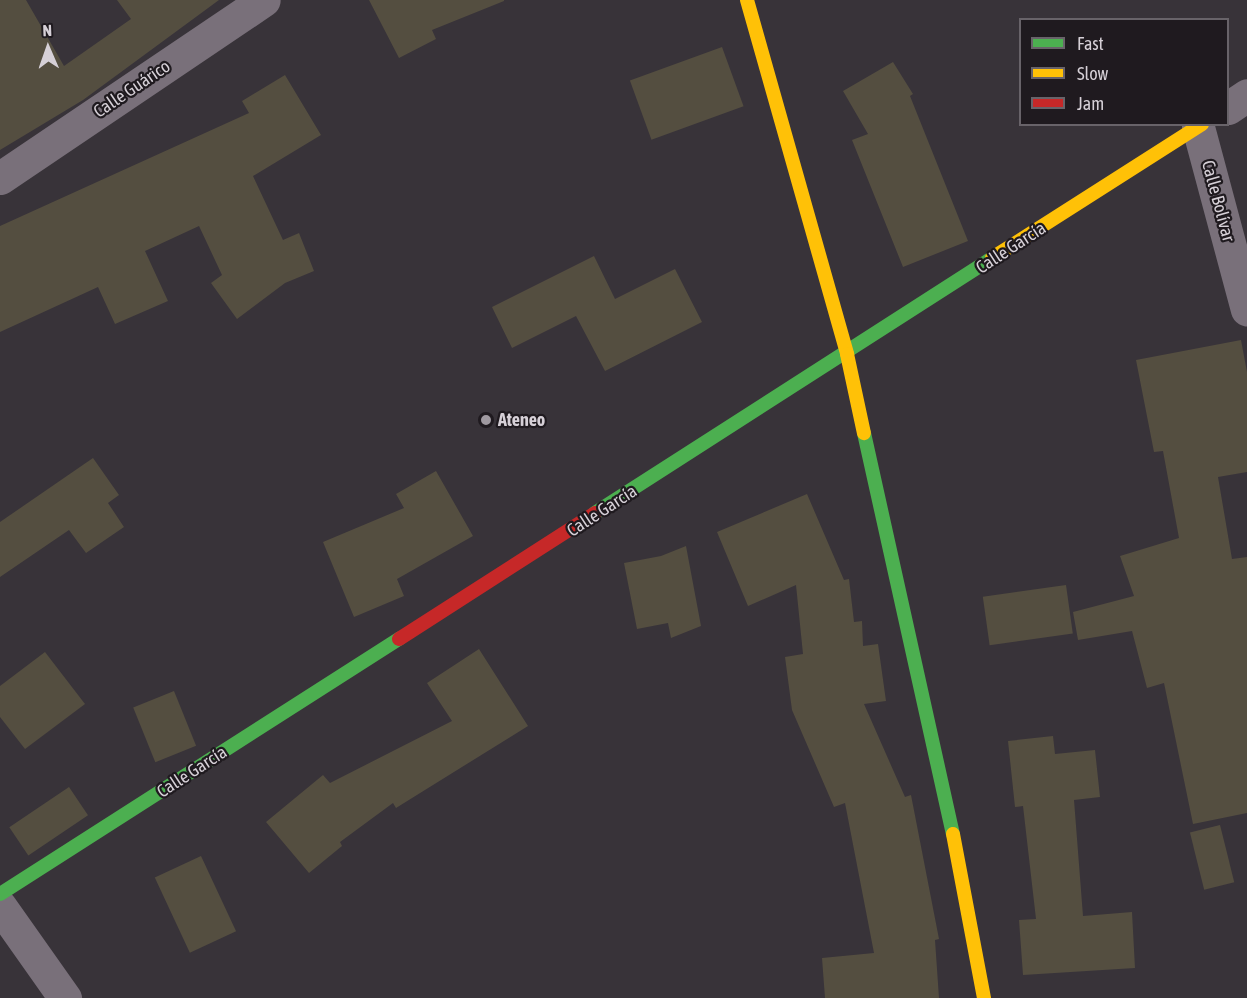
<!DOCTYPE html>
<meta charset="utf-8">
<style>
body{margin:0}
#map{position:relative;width:1247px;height:998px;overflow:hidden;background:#383339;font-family:"Asap Condensed",sans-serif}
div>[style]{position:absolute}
.building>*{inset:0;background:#544e40;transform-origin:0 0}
.street>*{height:33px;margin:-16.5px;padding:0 16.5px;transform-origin:16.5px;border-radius:16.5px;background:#79707a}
.fast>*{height:14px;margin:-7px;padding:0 7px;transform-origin:7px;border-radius:7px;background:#4caf50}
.slow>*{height:14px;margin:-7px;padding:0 7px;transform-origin:7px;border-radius:7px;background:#ffc107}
.jam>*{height:14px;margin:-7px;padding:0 7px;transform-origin:7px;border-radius:7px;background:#c62828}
.dots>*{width:16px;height:16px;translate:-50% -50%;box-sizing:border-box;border:3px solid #1f1a1f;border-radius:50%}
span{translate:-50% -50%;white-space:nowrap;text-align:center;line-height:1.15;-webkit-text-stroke:4.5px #1f1a1f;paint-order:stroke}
.street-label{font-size:18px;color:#d6d0d7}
.poi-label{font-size:18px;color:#d6d0d7;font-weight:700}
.left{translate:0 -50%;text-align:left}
.legend{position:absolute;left:1019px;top:18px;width:210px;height:108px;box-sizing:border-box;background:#1f1a1f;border:2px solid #686369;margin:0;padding:8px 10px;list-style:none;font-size:18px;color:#d6d0d7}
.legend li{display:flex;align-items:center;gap:12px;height:30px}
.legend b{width:30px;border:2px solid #686369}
.north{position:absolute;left:18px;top:18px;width:60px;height:60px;-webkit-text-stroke:4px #1f1a1f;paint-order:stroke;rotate:358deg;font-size:16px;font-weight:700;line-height:24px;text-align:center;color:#d6d0d7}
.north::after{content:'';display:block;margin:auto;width:21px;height:27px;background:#d6d0d7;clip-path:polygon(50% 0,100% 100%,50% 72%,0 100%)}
</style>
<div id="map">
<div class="building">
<div style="clip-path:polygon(0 0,26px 0,64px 66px,131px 19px,117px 0,219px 0,83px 100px,0 150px)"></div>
<div style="clip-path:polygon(369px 0,504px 0,504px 1px,432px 30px,436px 39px,399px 58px)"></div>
<div style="left:722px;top:47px;width:63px;height:98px;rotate:70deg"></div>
<div style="clip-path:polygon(893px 62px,913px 94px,910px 96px,968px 241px,903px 267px,852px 140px,868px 134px,843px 91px)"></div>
<div style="clip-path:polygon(285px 75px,321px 135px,253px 176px,283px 240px,299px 233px,314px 271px,285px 283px,237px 319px,211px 283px,222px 275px,199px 226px,145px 251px,168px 301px,115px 324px,98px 287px,0 332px,0 226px,249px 113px,242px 101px)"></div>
<div style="clip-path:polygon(594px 256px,615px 299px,675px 269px,702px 322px,605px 371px,576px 316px,512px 348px,492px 307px)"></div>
<div style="clip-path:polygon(1241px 340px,1247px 372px,1247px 472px,1218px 477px,1232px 559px,1247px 557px,1247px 813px,1193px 824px,1164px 683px,1147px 688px,1132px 631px,1078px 640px,1073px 612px,1134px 596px,1120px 556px,1179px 538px,1163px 451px,1154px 452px,1136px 360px)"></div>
<div style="clip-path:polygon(93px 458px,119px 495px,108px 503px,124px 527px,86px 553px,69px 530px,0 577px,0 522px)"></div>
<div style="clip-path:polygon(436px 471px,473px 536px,397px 579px,404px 596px,354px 617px,323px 542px,404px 508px,396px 494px)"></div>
<div style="clip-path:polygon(807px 494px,844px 580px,849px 579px,854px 622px,862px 621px,863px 646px,878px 644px,886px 701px,864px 704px,905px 797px,911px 795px,939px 939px,935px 940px,939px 998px,825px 998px,822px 958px,874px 953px,845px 803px,834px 807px,792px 710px,785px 657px,803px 654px,796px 585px,748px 606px,717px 532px)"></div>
<div style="clip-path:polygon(686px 546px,701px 626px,671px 638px,668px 623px,637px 629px,624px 563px,661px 556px)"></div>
<div style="left:1066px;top:585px;width:49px;height:84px;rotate:82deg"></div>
<div style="clip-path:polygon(479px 649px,528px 726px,396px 808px,393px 803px,340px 842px,342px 846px,309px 873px,266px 822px,323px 775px,330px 783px,452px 721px,427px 683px)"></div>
<div style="clip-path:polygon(45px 652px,85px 704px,25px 749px,0 717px,0 686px)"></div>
<div style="left:174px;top:691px;width:59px;height:44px;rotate:68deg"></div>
<div style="clip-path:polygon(1053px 736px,1055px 754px,1095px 750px,1100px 797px,1074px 800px,1083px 916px,1132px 912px,1135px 968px,1023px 975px,1019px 920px,1036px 919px,1023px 806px,1015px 807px,1008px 741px)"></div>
<div style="left:69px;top:787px;width:34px;height:72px;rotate:56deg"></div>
<div style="left:1220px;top:825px;width:59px;height:31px;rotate:76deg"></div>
<div style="left:201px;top:856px;width:83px;height:51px;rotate:65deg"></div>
</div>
<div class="street">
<div style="left:1228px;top:108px;width:23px;rotate:-34deg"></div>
<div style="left:1198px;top:127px;width:189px;rotate:75deg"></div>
<div style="left:0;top:178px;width:318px;rotate:-34deg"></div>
<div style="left:0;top:906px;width:113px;rotate:54.8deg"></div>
</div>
<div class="fast">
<div style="left:864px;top:433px;width:411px;rotate:77.5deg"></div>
<div style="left:595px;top:513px;width:472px;rotate:-32.7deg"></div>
<div style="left:0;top:894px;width:474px;rotate:-32.6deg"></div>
</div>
<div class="slow">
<div style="left:747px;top:0;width:368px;rotate:74.2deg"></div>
<div style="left:847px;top:354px;width:81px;rotate:77.9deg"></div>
<div style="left:992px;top:258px;width:249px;rotate:-32.5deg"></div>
<div style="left:953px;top:834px;width:167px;rotate:79.3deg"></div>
</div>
<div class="jam">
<div style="left:399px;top:639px;width:233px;rotate:-32.7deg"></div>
</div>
<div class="dots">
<div style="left:486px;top:420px;background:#9f99a0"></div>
</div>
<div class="street-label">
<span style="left:132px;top:89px;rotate:-34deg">Calle Guárico</span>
<span style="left:1218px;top:201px;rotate:75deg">Calle Bolívar</span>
<span style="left:1011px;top:248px;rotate:-33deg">Calle García</span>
<span style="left:602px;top:511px;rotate:-33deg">Calle García</span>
<span style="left:192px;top:772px;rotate:-33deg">Calle García</span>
</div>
<div class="poi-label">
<span class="left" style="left:498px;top:420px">Ateneo</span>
</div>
<ul class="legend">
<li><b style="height:8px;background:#4caf50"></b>Fast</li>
<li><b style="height:8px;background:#ffc107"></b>Slow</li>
<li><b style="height:8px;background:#c62828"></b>Jam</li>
</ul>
<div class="north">N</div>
</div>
